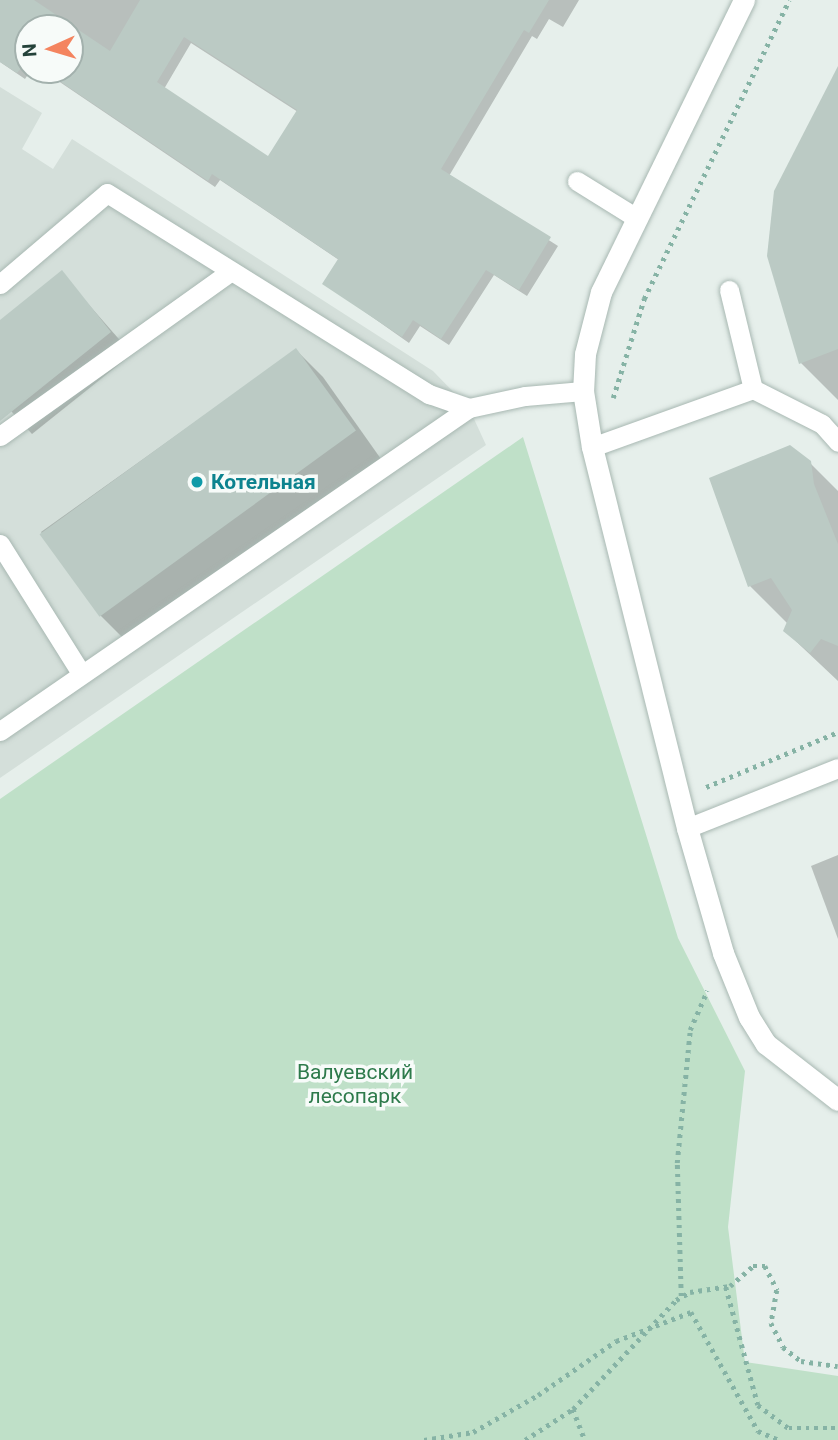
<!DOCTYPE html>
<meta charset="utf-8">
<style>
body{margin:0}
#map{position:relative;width:838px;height:1440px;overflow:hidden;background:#e6efeb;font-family:Roboto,sans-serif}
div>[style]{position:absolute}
.built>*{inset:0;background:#d4dfda}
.green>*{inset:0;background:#bfe0c8}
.shadow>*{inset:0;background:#0003}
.building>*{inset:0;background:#bbcac4;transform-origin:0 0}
.path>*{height:4.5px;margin-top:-2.25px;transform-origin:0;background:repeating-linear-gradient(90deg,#86b3a5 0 3.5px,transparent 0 8.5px)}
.roads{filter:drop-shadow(0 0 2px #a8b8b2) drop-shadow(0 0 2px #a8b8b2)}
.lane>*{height:19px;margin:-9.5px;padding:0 9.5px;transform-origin:9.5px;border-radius:9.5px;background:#fff}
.street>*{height:21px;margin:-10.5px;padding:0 10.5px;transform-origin:10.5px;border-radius:10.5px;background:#fff}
.dots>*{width:19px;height:19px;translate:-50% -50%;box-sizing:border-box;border:4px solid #f7fbf9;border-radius:50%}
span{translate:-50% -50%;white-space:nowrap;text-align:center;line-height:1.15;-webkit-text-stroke:7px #f7fbf9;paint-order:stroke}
.culture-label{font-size:21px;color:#0d838f;font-weight:700}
.left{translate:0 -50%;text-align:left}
.park-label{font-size:21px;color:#2d7a4b}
.north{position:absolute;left:14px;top:14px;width:70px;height:70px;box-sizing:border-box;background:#f7fbf9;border:2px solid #a3b1ad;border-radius:50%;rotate:266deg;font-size:19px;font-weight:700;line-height:28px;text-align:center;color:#24423a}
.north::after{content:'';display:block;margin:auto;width:24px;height:32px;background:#f4845f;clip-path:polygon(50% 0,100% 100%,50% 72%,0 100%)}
</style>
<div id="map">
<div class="built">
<div style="clip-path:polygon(0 87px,42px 113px,22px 149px,53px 169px,72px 139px,433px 371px,469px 408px,486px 445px,0 778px)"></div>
</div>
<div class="green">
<div style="clip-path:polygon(523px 437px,678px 938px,745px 1071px,728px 1227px,745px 1362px,838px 1376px,838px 1440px,0 1440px,0 799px)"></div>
</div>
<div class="shadow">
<div style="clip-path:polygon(evenodd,0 0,579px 0,563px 27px,549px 19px,537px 39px,532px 36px,449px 176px,558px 246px,527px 296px,494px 275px,449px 345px,420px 326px,409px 343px,324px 283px,339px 260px,220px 180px,215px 187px,42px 70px,70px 70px,70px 28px,28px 28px,31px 70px,25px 79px,0 62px,0 0,191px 43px,298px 112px,268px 158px,164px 89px,191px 43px)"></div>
<div style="clip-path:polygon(838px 70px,838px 400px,801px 363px)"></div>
<div style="clip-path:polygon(61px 273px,132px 354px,32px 434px,0 399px,0 322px)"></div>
<div style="clip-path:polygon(296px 350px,323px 377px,381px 459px,126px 641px,99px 614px,41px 532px)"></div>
<div style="clip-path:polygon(810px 463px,838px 491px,838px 681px,785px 631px,788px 624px,750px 586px)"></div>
<div style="clip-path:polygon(838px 855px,838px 939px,811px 866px)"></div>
</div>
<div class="building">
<div style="clip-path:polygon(evenodd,0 0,34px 0,110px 51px,140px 0,549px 0,529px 33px,524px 30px,441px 169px,551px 237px,519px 290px,486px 270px,441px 339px,413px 320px,402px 337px,322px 284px,338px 259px,212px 174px,208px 181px,43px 70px,70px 70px,70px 28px,28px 28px,28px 60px,17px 73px,0 62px,0 0,184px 37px,297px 110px,268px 156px,157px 82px,184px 37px)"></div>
<div style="clip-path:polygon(838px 66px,838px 349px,799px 364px,767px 256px,774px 191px)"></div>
<div style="clip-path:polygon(62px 270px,111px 332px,0 421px,0 320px)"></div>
<div style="left:296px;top:348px;width:102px;height:317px;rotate:54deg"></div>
<div style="clip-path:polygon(790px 445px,811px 461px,814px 484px,838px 544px,838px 646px,821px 639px,810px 653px,783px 631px,792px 610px,771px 578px,748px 587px,709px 478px)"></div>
</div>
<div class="path">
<div style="left:613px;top:398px;width:104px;rotate:-72.6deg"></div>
<div style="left:644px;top:299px;width:332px;rotate:-64.1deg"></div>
<div style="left:706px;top:787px;width:143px;rotate:-22.6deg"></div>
<div style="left:726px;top:1287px;width:122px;rotate:74.8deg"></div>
<div style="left:758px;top:1405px;width:39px;rotate:37deg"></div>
<div style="left:789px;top:1428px;width:49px"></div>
<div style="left:681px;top:1296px;width:133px;rotate:-91.7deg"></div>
<div style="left:677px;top:1163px;width:134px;rotate:-84.4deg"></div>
<div style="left:690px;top:1030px;width:43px;rotate:-66.4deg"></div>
<div style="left:573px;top:1409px;width:33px;rotate:69deg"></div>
<div style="left:424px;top:1440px;width:50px;rotate:-9.3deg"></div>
<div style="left:473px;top:1432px;width:75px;rotate:-29.6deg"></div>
<div style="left:538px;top:1395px;width:95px;rotate:-34.7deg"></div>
<div style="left:616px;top:1341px;width:80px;rotate:-21.1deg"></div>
<div style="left:691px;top:1312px;width:137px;rotate:60.6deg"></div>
<div style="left:758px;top:1431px;width:23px;rotate:23deg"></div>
<div style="left:525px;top:1440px;width:57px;rotate:-32.9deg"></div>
<div style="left:573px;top:1409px;width:150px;rotate:-46.6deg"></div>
<div style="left:676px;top:1300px;width:16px;rotate:-30deg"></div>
<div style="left:690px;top:1292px;width:40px;rotate:-8.5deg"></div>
<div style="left:730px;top:1286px;width:30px;rotate:-41deg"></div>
<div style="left:753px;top:1266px;width:12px"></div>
<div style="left:765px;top:1266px;width:27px;rotate:63deg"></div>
<div style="left:777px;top:1290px;width:34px;rotate:100deg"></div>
<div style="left:771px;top:1323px;width:27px;rotate:63deg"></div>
<div style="left:783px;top:1347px;width:23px;rotate:38deg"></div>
<div style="left:801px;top:1361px;width:37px;rotate:8deg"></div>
</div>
<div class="roads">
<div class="lane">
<div style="left:577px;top:181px;width:68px;rotate:31.8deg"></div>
<div style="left:0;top:284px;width:140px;rotate:-40.4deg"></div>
<div style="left:107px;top:193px;width:380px;rotate:32deg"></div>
<div style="left:429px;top:394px;width:42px;rotate:19.3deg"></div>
<div style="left:729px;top:290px;width:102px;rotate:76.4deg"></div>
<div style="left:0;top:436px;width:284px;rotate:-35.5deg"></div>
<div style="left:592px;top:447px;width:171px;rotate:-19.8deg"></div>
<div style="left:753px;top:389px;width:77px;rotate:26.9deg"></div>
<div style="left:822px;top:424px;width:24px;rotate:48deg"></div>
<div style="left:0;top:544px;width:152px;rotate:57.9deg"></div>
<div style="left:0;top:731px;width:569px;rotate:-34.56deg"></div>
<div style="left:469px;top:408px;width:57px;rotate:-12.1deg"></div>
<div style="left:525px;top:396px;width:58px;rotate:-4.9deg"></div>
<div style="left:687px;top:828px;width:162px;rotate:-21.7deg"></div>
</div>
<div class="street">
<div style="left:744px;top:0;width:325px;rotate:116.1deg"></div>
<div style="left:601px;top:292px;width:64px;rotate:104.5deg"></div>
<div style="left:585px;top:354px;width:37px;rotate:93deg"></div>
<div style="left:583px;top:391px;width:57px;rotate:80.9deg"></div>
<div style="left:592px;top:447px;width:393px;rotate:76deg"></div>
<div style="left:687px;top:828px;width:130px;rotate:73.9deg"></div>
<div style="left:723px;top:953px;width:69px;rotate:67.9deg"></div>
<div style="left:749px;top:1017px;width:32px;rotate:58deg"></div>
<div style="left:766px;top:1044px;width:91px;rotate:37.9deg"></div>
</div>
</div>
<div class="dots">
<div style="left:197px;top:482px;background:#0f9aa8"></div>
</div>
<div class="culture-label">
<span class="left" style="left:211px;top:482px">Котельная</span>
</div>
<div class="park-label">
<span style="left:355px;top:1084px">Валуевский<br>лесопарк</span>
</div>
<div class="north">N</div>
</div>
